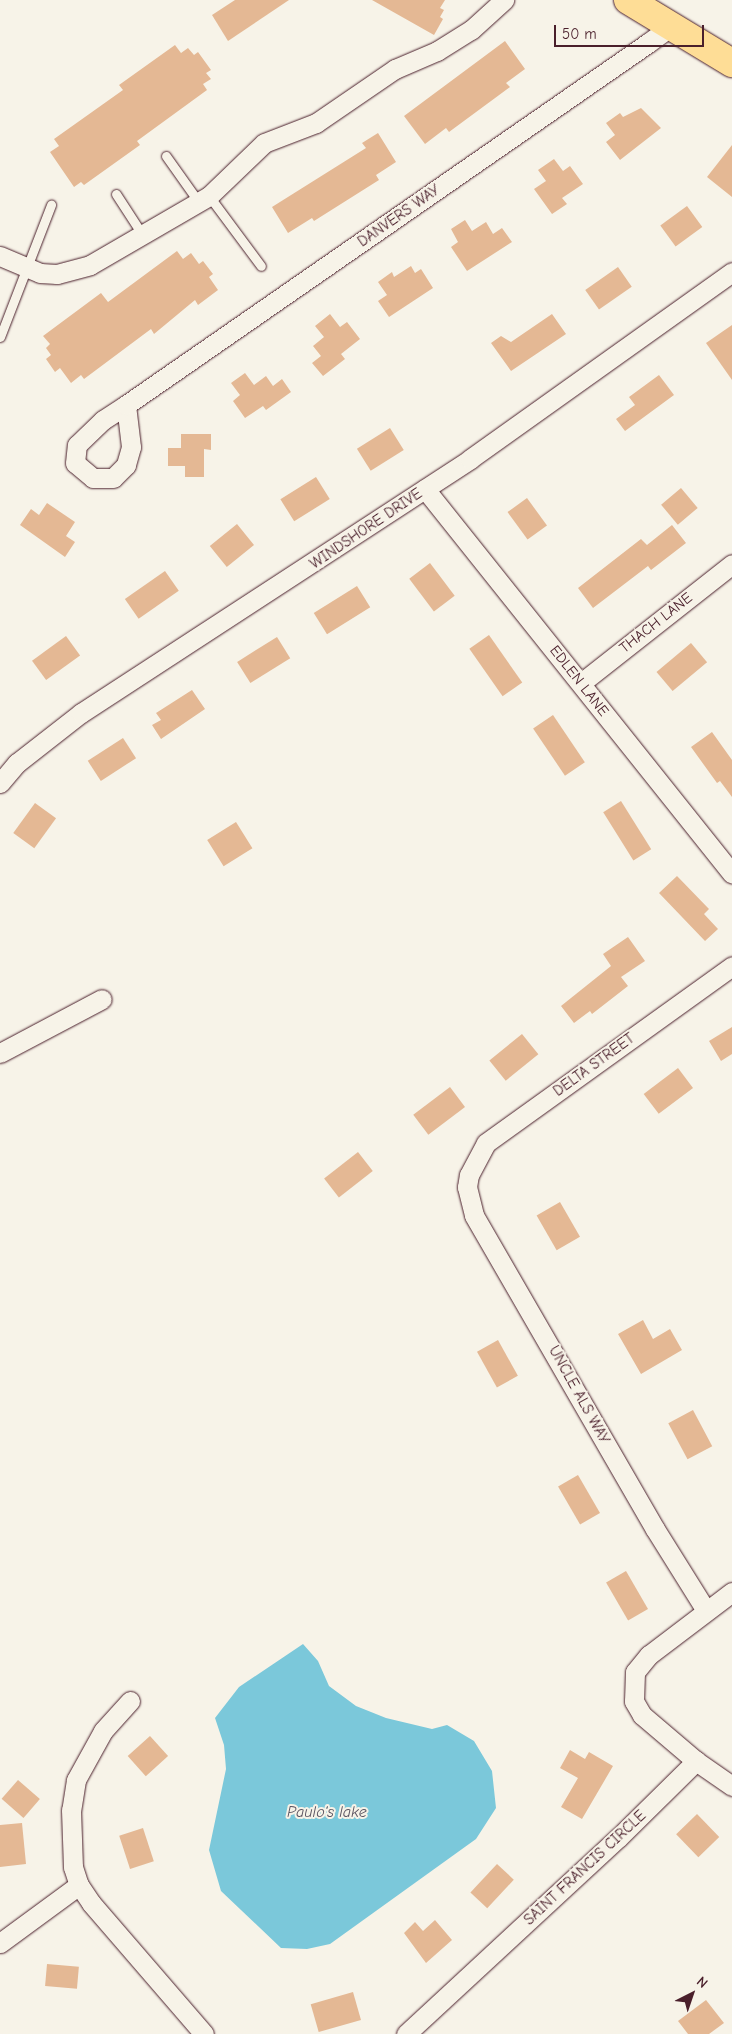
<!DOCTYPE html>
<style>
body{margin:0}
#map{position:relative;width:732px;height:2034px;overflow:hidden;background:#f7f3e8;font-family:"Comic Neue",sans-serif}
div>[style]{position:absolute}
.water>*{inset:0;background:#7bc8da}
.building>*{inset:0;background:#e4b894;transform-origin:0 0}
.roads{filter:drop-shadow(0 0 1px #4a1f2b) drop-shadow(0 0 1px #4a1f2b)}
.service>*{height:9px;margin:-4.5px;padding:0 4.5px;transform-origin:4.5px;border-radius:4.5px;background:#f7f3e8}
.minor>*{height:19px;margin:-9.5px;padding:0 9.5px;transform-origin:9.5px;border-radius:9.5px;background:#f7f3e8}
.primary>*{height:28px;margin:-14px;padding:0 14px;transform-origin:14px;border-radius:14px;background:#fedd96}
span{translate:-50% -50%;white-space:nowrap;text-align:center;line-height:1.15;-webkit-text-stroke:4px #f7f3e8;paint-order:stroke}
.street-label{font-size:15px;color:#4a1f2b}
.water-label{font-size:16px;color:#595260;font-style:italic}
.north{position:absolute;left:667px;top:1969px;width:50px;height:50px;-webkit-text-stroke:4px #f7f3e8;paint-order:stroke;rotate:41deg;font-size:14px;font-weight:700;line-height:20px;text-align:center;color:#4a1f2b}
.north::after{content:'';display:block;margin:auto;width:18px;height:22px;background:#4a1f2b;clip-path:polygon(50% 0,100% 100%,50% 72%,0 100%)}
.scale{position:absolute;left:554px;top:25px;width:150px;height:22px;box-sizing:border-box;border:2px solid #4a1f2b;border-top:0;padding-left:6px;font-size:15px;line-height:18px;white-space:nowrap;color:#4a1f2b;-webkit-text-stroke:4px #f7f3e8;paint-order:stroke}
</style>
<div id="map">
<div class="water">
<div style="clip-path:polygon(303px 1644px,318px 1661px,329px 1686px,356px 1706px,386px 1718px,432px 1729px,447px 1725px,474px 1741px,492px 1771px,496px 1808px,476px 1839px,330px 1944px,307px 1949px,281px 1948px,221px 1891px,209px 1850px,226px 1769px,224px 1745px,215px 1718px,239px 1687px)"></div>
</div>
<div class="building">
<div style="clip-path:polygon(235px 0,289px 0,228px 41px,212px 15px)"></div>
<div style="clip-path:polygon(372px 0,445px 0,440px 8px,444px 10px,440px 17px,443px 19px,434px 35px)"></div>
<div style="clip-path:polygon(505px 41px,525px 69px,506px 83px,510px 87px,449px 132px,446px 128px,425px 144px,404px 116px)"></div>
<div style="clip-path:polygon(175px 45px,181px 53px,188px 48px,194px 55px,198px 52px,211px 70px,206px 73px,211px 79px,203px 84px,207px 90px,137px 141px,140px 145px,84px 185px,81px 182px,74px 187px,50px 152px,59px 146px,54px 139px,123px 90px,119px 85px)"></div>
<div style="clip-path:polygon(641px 108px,661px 128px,620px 160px,606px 142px,615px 135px,606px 123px,620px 113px,623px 117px)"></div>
<div style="clip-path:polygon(378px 133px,396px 162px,376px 175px,379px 180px,314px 221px,312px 218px,288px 233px,272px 207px,366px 148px,362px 143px)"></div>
<div style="clip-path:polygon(732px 145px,732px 197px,707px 177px)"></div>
<div style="clip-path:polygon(554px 159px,563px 171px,570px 166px,583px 184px,562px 198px,567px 204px,552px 214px,534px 189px,546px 181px,538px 170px)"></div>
<div style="left:687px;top:206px;width:26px;height:33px;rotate:54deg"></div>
<div style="clip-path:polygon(465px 220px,472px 231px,486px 222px,493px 234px,502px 228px,512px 242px,467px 271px,451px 247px,458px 242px,451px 229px)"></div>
<div style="clip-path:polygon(177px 251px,183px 259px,191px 253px,199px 264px,203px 261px,213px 274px,209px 277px,218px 290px,198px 305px,195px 300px,154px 334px,151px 329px,84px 379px,81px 375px,71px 383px,60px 368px,55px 372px,46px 359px,51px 355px,46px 348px,50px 344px,43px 336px,101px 293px,108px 302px)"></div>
<div style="clip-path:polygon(411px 266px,415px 273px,421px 269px,433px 288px,389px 317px,378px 301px,387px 295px,378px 282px,392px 272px,394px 277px)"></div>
<div style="left:618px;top:267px;width:24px;height:40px;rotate:55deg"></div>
<div style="clip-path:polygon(330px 314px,340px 327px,347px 322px,360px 339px,341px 354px,345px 359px,323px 376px,312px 363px,321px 356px,313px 346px,324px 337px,315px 326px)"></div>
<div style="clip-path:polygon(552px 314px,566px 334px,511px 371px,491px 343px,501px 336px,511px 342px)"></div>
<div style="clip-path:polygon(732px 325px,732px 380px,706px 343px)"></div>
<div style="clip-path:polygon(245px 373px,254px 385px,266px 376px,273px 386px,282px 379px,291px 392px,266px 410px,263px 406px,245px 418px,233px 401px,240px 395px,231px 383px)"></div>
<div style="clip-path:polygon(659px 375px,674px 395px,625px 431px,616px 419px,635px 405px,629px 397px)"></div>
<div style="left:390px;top:428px;width:26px;height:39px;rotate:58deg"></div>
<div style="clip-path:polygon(181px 434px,211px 434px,211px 450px,204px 449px,204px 477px,185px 477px,185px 466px,168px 466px,168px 448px,181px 448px)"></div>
<div style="left:316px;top:477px;width:26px;height:42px;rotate:58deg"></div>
<div style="left:681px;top:488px;width:26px;height:26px;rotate:50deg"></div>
<div style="left:527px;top:498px;width:34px;height:24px;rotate:54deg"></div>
<div style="clip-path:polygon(47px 503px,75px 522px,66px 536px,75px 542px,65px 557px,20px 525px,31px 509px,39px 515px)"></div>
<div style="left:237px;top:524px;width:27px;height:35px;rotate:51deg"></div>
<div style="clip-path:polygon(672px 525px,686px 543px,651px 570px,648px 566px,593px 608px,578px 588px,641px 539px,647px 545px)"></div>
<div style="left:430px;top:563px;width:41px;height:26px;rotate:53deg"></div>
<div style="left:165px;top:571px;width:24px;height:49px;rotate:55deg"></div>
<div style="left:357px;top:586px;width:25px;height:51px;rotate:58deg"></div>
<div style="left:489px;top:635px;width:58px;height:24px;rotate:55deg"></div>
<div style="left:66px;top:636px;width:24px;height:42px;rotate:54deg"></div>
<div style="left:277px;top:637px;width:25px;height:47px;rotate:58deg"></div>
<div style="left:691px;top:643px;width:25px;height:45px;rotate:50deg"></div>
<div style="clip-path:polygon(192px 690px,205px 709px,161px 739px,152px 725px,161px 720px,156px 713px)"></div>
<div style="left:553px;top:715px;width:57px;height:24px;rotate:56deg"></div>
<div style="clip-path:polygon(712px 732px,732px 760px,732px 797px,720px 781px,717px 783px,691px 747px)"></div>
<div style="left:123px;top:738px;width:24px;height:42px;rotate:57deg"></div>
<div style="left:621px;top:801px;width:57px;height:21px;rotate:58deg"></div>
<div style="left:35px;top:803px;width:26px;height:37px;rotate:36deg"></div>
<div style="left:236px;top:822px;width:31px;height:34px;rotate:58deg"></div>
<div style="clip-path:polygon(677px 876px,709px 909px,704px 914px,718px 929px,705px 941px,659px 893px)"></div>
<div style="clip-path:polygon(628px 937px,645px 961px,621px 977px,628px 986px,592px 1014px,590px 1011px,574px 1023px,561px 1006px,611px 966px,603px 954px)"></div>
<div style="clip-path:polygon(732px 1027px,732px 1054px,721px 1061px,709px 1041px)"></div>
<div style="left:522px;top:1034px;width:26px;height:42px;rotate:51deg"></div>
<div style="left:678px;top:1068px;width:25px;height:43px;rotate:53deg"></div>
<div style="left:450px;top:1087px;width:25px;height:46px;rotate:53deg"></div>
<div style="left:358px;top:1152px;width:24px;height:43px;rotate:52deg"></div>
<div style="left:560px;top:1202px;width:40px;height:27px;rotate:60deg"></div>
<div style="clip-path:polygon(643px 1320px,653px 1339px,670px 1329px,682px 1350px,641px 1374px,618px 1334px)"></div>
<div style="left:498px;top:1340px;width:41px;height:24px;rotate:61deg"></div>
<div style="left:693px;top:1410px;width:41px;height:28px;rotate:62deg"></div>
<div style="left:578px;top:1475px;width:44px;height:23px;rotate:60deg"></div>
<div style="left:626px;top:1571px;width:44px;height:23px;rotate:60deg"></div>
<div style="left:150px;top:1736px;width:27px;height:30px;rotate:48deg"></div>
<div style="clip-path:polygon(570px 1750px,585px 1759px,589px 1752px,613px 1766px,582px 1819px,561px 1807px,578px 1778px,560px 1768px)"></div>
<div style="left:18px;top:1780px;width:29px;height:25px;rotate:41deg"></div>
<div style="left:697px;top:1814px;width:32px;height:29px;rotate:46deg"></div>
<div style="clip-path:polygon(22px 1823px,26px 1864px,0 1867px,0 1825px)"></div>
<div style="left:143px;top:1828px;width:35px;height:25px;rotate:72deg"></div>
<div style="left:497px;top:1864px;width:23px;height:39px;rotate:43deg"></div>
<div style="clip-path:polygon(435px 1920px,452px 1940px,426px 1963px,404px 1933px,415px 1922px,423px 1931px)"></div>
<div style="left:47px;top:1964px;width:32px;height:22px;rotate:5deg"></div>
<div style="left:353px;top:1992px;width:29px;height:44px;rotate:74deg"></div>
<div style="clip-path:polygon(706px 2000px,724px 2023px,709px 2034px,688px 2034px,678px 2021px)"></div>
</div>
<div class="roads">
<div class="service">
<div style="left:166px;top:156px;width:55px;rotate:54.6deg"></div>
<div style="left:116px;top:194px;width:48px;rotate:57deg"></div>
<div style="left:209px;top:196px;width:87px;rotate:53.4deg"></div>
<div style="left:0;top:337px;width:142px;rotate:-68.9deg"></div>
</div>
<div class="minor">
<div style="left:0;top:256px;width:43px;rotate:23deg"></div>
<div style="left:40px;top:273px;width:17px;rotate:3deg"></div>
<div style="left:57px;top:274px;width:34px;rotate:-15deg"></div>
<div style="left:90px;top:265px;width:138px;rotate:-30.1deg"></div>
<div style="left:209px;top:196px;width:76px;rotate:-43.9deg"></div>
<div style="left:264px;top:143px;width:56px;rotate:-21deg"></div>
<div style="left:316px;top:123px;width:96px;rotate:-34.4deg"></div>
<div style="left:395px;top:69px;width:46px;rotate:-23.2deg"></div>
<div style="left:437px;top:51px;width:40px;rotate:-32deg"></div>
<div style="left:471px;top:30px;width:45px;rotate:-42.3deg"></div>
<div style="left:126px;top:405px;width:42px;rotate:83.2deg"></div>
<div style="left:131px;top:447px;width:19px;rotate:106deg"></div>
<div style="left:126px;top:465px;width:18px;rotate:135deg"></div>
<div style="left:113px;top:478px;width:20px;rotate:180deg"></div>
<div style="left:93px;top:478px;width:23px;rotate:-140deg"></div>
<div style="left:75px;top:463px;width:18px;rotate:-84deg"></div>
<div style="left:77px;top:445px;width:36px;rotate:-44deg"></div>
<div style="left:103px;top:420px;width:27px;rotate:-33deg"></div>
<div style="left:126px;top:405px;width:635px;rotate:-34.74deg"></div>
<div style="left:648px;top:43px;width:29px;rotate:-36deg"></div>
<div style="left:425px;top:489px;width:492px;rotate:51.4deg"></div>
<div style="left:581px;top:683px;width:192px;rotate:-38.2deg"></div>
<div style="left:0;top:783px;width:26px;rotate:-50deg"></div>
<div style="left:17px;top:763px;width:81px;rotate:-38deg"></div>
<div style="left:81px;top:713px;width:465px;rotate:-33.1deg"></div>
<div style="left:470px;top:459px;width:322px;rotate:-35.5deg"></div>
<div style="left:0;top:1053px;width:115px;rotate:-27.9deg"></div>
<div style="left:705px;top:1609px;width:94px;rotate:-122deg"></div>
<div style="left:655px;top:1529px;width:362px;rotate:-120deg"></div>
<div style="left:474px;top:1215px;width:29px;rotate:-104deg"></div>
<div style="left:467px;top:1187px;width:12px;rotate:-81deg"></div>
<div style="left:469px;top:1175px;width:36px;rotate:-62deg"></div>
<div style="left:486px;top:1143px;width:303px;rotate:-35.7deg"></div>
<div style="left:130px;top:1701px;width:40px;rotate:132deg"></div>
<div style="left:103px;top:1731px;width:56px;rotate:118.9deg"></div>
<div style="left:76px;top:1780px;width:30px;rotate:99deg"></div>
<div style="left:71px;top:1810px;width:57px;rotate:88deg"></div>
<div style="left:73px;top:1867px;width:19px;rotate:72deg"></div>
<div style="left:79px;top:1885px;width:22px;rotate:56deg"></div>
<div style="left:91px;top:1903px;width:173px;rotate:49.2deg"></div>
<div style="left:696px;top:1761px;width:44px;rotate:34.8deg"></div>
<div style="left:0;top:1943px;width:98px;rotate:-36.3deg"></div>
<div style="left:406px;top:2034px;width:289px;rotate:-42.8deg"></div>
<div style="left:618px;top:1838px;width:110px;rotate:-44.6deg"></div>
<div style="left:696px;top:1761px;width:71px;rotate:-139.6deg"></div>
<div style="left:642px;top:1715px;width:16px;rotate:-120deg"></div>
<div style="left:634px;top:1701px;width:29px;rotate:-88deg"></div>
<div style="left:635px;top:1672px;width:22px;rotate:-51deg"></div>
<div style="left:649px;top:1655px;width:104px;rotate:-37.2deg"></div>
</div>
<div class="primary">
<div style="left:628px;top:0;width:122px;rotate:31.2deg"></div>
</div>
</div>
<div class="street-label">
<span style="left:399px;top:216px;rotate:-35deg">DANVERS WAY</span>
<span style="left:366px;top:529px;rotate:-34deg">WINDSHORE DRIVE</span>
<span style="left:656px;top:623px;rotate:-38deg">THACH LANE</span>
<span style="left:579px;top:681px;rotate:52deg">EDLEN LANE</span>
<span style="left:594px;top:1065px;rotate:-36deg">DELTA STREET</span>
<span style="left:579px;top:1395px;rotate:61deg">UNCLE ALS WAY</span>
<span style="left:585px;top:1868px;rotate:-43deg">SAINT FRANCIS CIRCLE</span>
</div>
<div class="water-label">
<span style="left:327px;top:1812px">Paulo's lake</span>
</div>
<div class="north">N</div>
<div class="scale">50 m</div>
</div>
